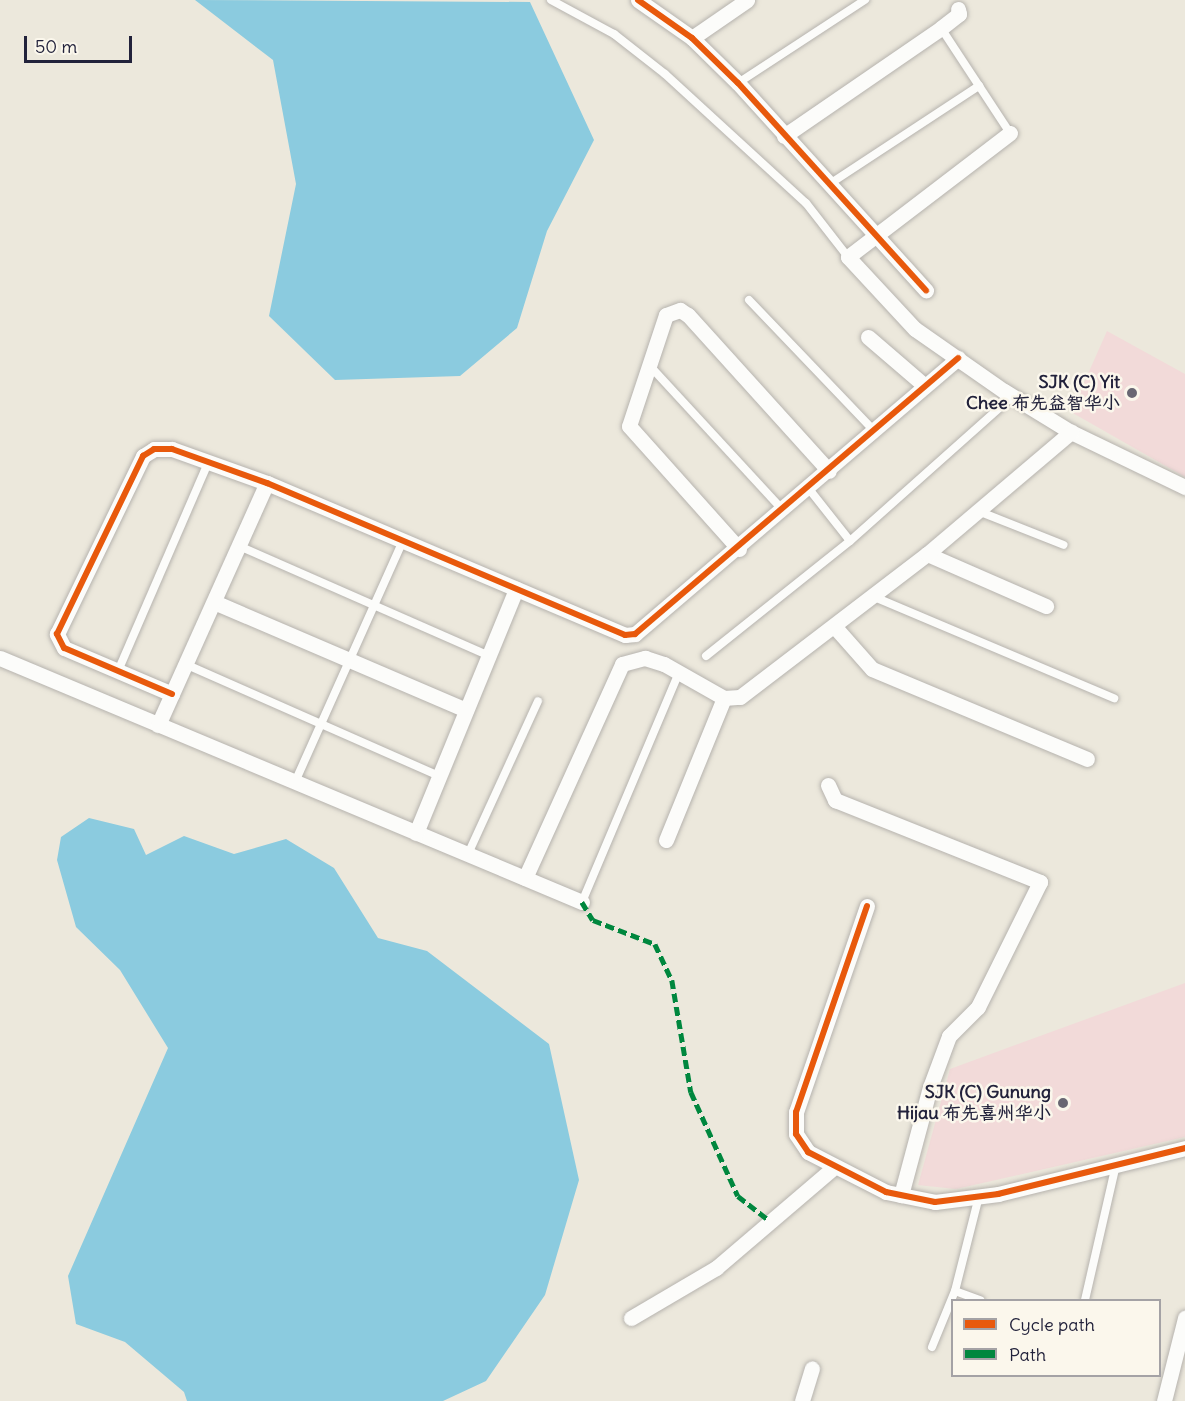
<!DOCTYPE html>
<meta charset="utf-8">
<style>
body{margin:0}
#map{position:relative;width:1185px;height:1401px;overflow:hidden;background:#ece8dc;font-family:Delius,"LXGW WenKai TC",sans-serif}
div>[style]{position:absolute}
.built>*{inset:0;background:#f2dad9}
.water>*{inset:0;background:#8bcbdf}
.roads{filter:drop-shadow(0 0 2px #b6b3ae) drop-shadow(0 0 2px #b6b3ae)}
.lane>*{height:8px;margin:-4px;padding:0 4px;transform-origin:4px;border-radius:4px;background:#fcfcfa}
.street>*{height:15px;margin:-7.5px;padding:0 7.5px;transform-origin:7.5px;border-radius:7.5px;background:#fcfcfa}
.quiet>*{height:4.5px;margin-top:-2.25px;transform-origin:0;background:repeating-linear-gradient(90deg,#00873e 0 9px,transparent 0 13.5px)}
.cycleway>*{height:6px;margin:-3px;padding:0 3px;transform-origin:3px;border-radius:3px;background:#e8590c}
.dots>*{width:16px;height:16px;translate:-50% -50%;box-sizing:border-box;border:3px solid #fbf7ec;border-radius:50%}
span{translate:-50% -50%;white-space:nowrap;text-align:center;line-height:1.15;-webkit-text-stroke:5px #fbf7ec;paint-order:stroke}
.poi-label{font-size:18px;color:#22223b;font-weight:700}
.right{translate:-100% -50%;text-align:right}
.legend{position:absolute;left:951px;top:1299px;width:210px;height:78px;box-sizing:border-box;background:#fbf7ec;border:2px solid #a4a2a5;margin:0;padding:8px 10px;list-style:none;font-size:18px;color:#22223b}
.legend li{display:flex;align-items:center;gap:12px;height:30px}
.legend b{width:30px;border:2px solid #a4a2a5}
.scale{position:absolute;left:24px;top:36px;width:108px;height:27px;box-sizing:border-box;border:3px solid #22223b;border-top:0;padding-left:8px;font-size:18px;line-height:21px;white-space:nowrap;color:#22223b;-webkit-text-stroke:4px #fbf7ec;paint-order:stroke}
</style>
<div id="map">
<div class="built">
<div style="clip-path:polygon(1107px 331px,1185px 374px,1185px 477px,1071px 412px)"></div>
<div style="clip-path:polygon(1185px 983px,1185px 1137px,956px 1189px,918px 1185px,950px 1069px)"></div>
</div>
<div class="water">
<div style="clip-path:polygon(195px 0,530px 2px,594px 140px,547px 231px,517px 328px,460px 376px,335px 380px,269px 316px,296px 184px,273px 60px)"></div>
<div style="clip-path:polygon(89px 818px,134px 829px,146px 855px,184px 836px,234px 854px,286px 839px,334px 868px,378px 938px,427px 951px,549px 1044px,579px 1180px,545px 1295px,486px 1381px,443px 1401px,187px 1401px,184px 1392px,125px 1342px,76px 1324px,68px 1276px,168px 1048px,120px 970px,76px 927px,57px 860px,61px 837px)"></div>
</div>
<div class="roads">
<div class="lane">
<div style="left:551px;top:0;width:72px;rotate:28.4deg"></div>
<div style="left:614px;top:34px;width:65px;rotate:38.1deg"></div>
<div style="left:665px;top:74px;width:191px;rotate:42.5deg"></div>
<div style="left:806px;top:203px;width:68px;rotate:52.1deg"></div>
<div style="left:941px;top:28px;width:126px;rotate:56.7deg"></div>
<div style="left:738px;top:83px;width:152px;rotate:-33.2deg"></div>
<div style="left:828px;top:185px;width:181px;rotate:-33.3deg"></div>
<div style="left:749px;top:300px;width:181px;rotate:46.3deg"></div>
<div style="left:649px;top:365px;width:197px;rotate:47.3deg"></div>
<div style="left:809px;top:489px;width:66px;rotate:51.7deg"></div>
<div style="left:978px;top:511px;width:92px;rotate:21.6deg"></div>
<div style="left:239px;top:546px;width:273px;rotate:23.7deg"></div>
<div style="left:872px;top:596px;width:263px;rotate:22.9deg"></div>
<div style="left:706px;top:656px;width:184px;rotate:-38.6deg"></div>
<div style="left:850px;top:541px;width:218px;rotate:-41.7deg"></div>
<div style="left:185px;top:664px;width:278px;rotate:23.8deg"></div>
<div style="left:118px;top:671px;width:229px;rotate:-66.6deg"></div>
<div style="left:295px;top:782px;width:264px;rotate:-65.9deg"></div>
<div style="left:468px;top:854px;width:168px;rotate:-65.4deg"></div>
<div style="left:582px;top:902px;width:250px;rotate:-67.1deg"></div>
<div style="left:955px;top:1291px;width:27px;rotate:20deg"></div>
<div style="left:1085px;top:1300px;width:139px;rotate:-77.1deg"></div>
<div style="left:932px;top:1347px;width:61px;rotate:-67.7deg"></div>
<div style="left:955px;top:1291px;width:98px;rotate:-75.8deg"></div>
</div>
<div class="street">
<div style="left:638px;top:0;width:66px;rotate:35.1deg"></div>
<div style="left:692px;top:38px;width:64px;rotate:44.4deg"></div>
<div style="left:738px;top:83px;width:280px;rotate:47.8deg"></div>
<div style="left:692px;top:38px;width:67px;rotate:-34.6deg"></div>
<div style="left:1010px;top:133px;width:204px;rotate:142.6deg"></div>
<div style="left:848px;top:257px;width:98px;rotate:47.1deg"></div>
<div style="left:915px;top:329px;width:108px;rotate:34.9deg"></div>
<div style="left:1004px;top:391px;width:79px;rotate:31.5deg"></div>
<div style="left:1071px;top:432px;width:127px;rotate:25.8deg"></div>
<div style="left:784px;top:136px;width:191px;rotate:-34.5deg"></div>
<div style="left:941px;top:28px;width:23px;rotate:-38deg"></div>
<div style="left:959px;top:14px;width:5px;rotate:-101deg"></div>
<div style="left:868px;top:337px;width:75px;rotate:40.7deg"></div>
<div style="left:739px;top:549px;width:165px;rotate:-131.8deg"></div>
<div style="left:629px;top:426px;width:117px;rotate:-71.6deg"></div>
<div style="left:666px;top:315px;width:15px;rotate:-20deg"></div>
<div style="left:680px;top:310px;width:9px;rotate:32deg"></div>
<div style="left:688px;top:315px;width:210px;rotate:47.9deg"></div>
<div style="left:927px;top:554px;width:130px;rotate:23.6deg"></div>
<div style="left:214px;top:602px;width:274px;rotate:23.2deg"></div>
<div style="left:834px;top:626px;width:57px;rotate:48.5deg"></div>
<div style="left:872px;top:669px;width:233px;rotate:22.7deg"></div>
<div style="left:0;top:658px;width:631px;rotate:22.75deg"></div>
<div style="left:172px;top:694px;width:117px;rotate:-156.9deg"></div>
<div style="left:64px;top:648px;width:16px;rotate:-117deg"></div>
<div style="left:57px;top:634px;width:198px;rotate:-64.2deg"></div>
<div style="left:143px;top:456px;width:13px;rotate:-32deg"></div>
<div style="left:154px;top:449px;width:18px"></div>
<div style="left:172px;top:449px;width:101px;rotate:19.7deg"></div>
<div style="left:267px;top:483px;width:389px;rotate:23deg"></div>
<div style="left:625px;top:635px;width:10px;rotate:-6deg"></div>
<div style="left:635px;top:634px;width:425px;rotate:-40.5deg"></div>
<div style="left:158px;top:725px;width:265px;rotate:-65.8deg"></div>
<div style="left:828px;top:785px;width:17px;rotate:65deg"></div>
<div style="left:835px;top:800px;width:221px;rotate:21.8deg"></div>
<div style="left:1040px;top:882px;width:140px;rotate:116.4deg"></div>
<div style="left:978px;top:1007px;width:41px;rotate:135deg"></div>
<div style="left:949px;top:1036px;width:54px;rotate:110.4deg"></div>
<div style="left:930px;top:1087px;width:112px;rotate:105deg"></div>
<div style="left:416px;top:833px;width:264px;rotate:-67.7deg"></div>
<div style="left:666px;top:840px;width:153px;rotate:-67.8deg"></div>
<div style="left:525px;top:878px;width:235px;rotate:-65.6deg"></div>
<div style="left:622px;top:664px;width:24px;rotate:-15deg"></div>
<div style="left:645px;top:658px;width:20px;rotate:18deg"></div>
<div style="left:664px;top:664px;width:69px;rotate:29.5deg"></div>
<div style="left:724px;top:698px;width:16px;rotate:-4deg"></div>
<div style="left:740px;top:697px;width:235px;rotate:-37.4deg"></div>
<div style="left:927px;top:554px;width:189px;rotate:-40.3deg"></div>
<div style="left:867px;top:906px;width:218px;rotate:109deg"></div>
<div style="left:796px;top:1112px;width:22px;rotate:90deg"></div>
<div style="left:796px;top:1134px;width:22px;rotate:56deg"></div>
<div style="left:808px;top:1152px;width:88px;rotate:27.1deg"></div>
<div style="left:886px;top:1192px;width:50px;rotate:11.5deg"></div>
<div style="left:935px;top:1202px;width:64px;rotate:-7.2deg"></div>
<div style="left:998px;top:1194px;width:193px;rotate:-13.8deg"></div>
<div style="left:631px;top:1318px;width:99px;rotate:-30.5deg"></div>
<div style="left:716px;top:1268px;width:154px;rotate:-40.5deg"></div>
<div style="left:802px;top:1401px;width:34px;rotate:-73deg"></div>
<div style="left:1164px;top:1401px;width:86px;rotate:-75.8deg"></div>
</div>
</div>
<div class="quiet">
<div style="left:582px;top:902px;width:21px;rotate:59deg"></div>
<div style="left:593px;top:920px;width:66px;rotate:21.2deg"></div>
<div style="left:655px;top:944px;width:40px;rotate:65deg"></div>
<div style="left:672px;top:980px;width:114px;rotate:80.4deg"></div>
<div style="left:691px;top:1092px;width:114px;rotate:65.7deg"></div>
<div style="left:738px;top:1196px;width:39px;rotate:38deg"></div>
</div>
<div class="cycleway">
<div style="left:638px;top:0;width:66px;rotate:35.1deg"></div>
<div style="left:692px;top:38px;width:64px;rotate:44.4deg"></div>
<div style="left:738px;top:83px;width:280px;rotate:47.8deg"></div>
<div style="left:172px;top:694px;width:117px;rotate:-156.9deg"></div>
<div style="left:64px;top:648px;width:16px;rotate:-117deg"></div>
<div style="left:57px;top:634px;width:198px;rotate:-64.2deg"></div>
<div style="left:143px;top:456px;width:13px;rotate:-32deg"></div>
<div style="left:154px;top:449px;width:18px"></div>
<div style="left:172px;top:449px;width:101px;rotate:19.7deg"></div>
<div style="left:267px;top:483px;width:389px;rotate:23deg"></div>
<div style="left:625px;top:635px;width:10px;rotate:-6deg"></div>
<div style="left:635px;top:634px;width:425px;rotate:-40.5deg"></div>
<div style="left:867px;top:906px;width:218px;rotate:109deg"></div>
<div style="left:796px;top:1112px;width:22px;rotate:90deg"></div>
<div style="left:796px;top:1134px;width:22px;rotate:56deg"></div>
<div style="left:808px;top:1152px;width:88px;rotate:27.1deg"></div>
<div style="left:886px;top:1192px;width:50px;rotate:11.5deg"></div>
<div style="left:935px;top:1202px;width:64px;rotate:-7.2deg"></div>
<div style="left:998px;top:1194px;width:193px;rotate:-13.8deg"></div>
</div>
<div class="dots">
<div style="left:1132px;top:393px;background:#696773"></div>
<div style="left:1063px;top:1103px;background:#696773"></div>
</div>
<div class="poi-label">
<span class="right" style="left:1120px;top:393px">SJK (C) Yit<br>Chee 布先益智华小</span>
<span class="right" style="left:1051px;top:1103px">SJK (C) Gunung<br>Hijau 布先喜州华小</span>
</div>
<ul class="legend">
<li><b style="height:8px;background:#e8590c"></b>Cycle path</li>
<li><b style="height:8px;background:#00873e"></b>Path</li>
</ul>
<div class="scale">50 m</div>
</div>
